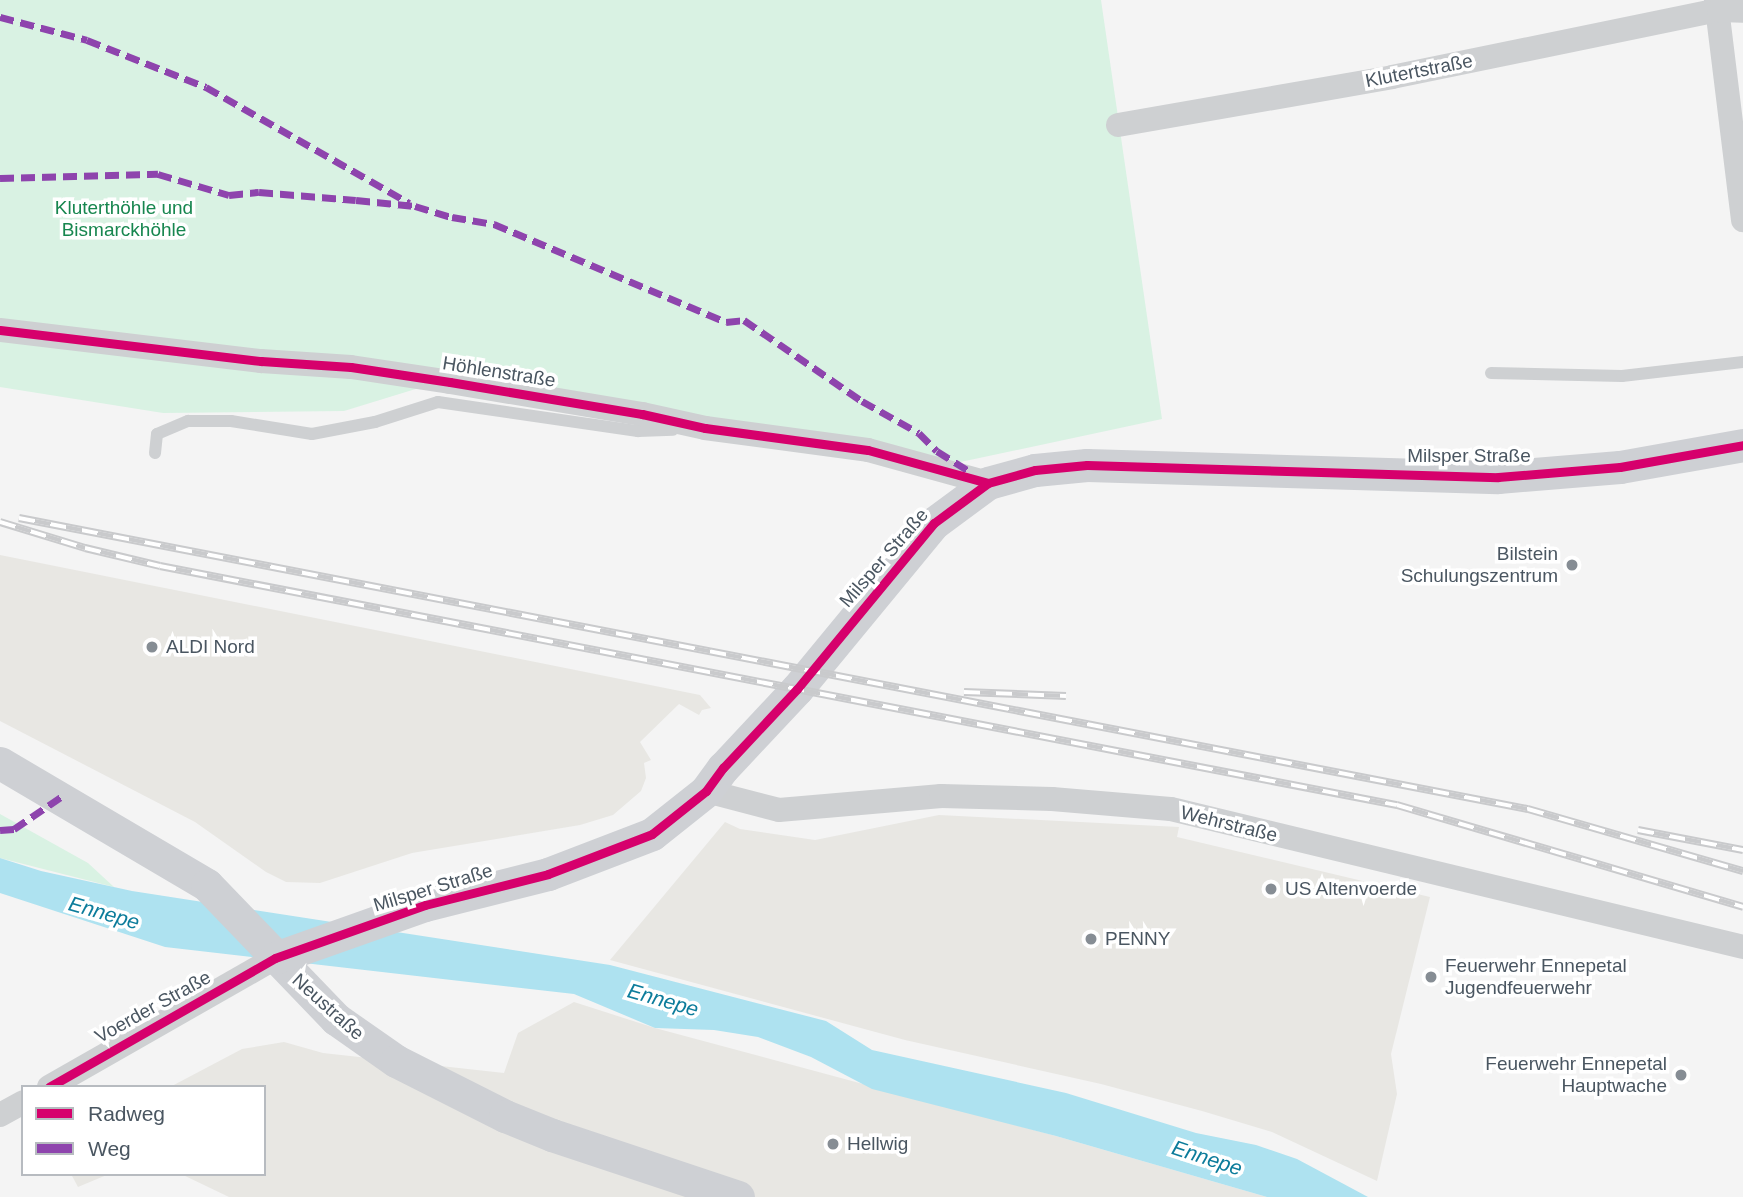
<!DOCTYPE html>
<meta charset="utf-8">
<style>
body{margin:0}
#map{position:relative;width:1743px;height:1197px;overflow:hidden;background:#f4f4f4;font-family:Arial,sans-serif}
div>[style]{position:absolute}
.commercial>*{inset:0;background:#e8e7e3}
.green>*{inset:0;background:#d9f2e3}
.water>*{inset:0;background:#aee2f0}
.lane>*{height:12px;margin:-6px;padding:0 6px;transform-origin:6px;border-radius:6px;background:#ced0d2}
.street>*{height:24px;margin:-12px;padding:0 12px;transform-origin:12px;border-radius:12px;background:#ced0d2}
.secondary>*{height:33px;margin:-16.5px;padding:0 16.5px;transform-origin:16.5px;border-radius:16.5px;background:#ced0d4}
.rail>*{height:8px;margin-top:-4px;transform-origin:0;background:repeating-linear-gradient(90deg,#fff 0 16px,#c9cacc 0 32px);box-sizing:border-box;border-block:2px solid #c9cacc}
.quiet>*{height:7px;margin-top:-3.5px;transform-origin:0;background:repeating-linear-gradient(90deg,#8e44ad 0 14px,transparent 0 21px)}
.cycleway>*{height:9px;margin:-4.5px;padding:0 4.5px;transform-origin:4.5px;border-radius:4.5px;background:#d6006c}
.dots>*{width:19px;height:19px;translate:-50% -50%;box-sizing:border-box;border:4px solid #fff;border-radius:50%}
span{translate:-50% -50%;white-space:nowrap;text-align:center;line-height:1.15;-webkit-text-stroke:7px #fff;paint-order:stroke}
.street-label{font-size:19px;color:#4a5661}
.park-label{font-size:19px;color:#17864f}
.poi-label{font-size:19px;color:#4a5661}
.right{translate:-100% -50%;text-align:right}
.left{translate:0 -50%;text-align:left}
.water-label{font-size:21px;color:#0c7c9b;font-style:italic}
.legend{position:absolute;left:21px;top:1085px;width:245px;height:91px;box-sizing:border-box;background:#fff;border:2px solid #b7bbc0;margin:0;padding:9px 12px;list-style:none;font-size:21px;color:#4a5661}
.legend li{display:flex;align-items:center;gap:14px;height:35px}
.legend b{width:35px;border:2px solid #b7bbc0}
</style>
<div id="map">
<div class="commercial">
<div style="clip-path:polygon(0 555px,700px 695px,711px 708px,702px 710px,699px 715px,679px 704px,640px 742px,651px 760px,644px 763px,646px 778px,641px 791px,613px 815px,580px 825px,412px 853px,320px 883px,286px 882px,266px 872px,195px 822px,0 721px)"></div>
<div style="clip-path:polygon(939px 815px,1179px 827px,1177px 837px,1430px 897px,1391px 1054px,1397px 1094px,1377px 1181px,1272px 1132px,1202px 1111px,1101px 1084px,905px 1040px,610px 960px,725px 822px,740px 829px,815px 840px)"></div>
<div style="clip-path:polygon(574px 1002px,655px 1028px,1056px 1136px,1267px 1197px,229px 1197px,181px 1174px,264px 1174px,264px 1087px,170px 1087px,242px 1049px,284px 1042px,323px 1053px,504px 1073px,518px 1033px)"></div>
<div style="clip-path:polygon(71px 1174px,109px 1174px,78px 1187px)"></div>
</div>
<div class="green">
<div style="clip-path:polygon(0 0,1101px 0,1162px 419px,951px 464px,445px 380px,344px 411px,163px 413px,0 387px)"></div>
<div style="clip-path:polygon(0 814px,88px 863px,114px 887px,0 858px)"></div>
</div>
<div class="water">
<div style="clip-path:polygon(0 858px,41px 871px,132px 891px,610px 965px,826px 1021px,872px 1050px,1066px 1093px,1196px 1133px,1256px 1145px,1297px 1159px,1368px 1197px,1267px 1197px,1056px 1136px,872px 1089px,811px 1057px,758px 1037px,714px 1030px,655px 1028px,574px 994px,165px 947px,0 893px)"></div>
</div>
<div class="lane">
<div style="left:1491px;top:373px;width:131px;rotate:1.3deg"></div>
<div style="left:1622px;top:376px;width:122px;rotate:-6.6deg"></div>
<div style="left:155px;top:453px;width:19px;rotate:-84deg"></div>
<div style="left:157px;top:434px;width:34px;rotate:-23deg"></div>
<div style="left:188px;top:421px;width:43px"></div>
<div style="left:231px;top:421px;width:82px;rotate:9.1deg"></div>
<div style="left:312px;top:434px;width:64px;rotate:-10.8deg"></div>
<div style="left:375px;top:422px;width:66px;rotate:-17.6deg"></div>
<div style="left:438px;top:402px;width:202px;rotate:8.3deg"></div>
<div style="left:638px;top:431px;width:35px;rotate:-2deg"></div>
</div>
<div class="street">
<div style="left:1716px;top:0;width:222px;rotate:83deg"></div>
<div style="left:1118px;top:125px;width:278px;rotate:-9.9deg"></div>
<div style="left:1392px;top:77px;width:334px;rotate:-11.6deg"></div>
<div style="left:1719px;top:10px;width:24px;rotate:2deg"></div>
<div style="left:0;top:330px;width:263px;rotate:6.8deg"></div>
<div style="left:261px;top:361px;width:90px;rotate:3.8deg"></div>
<div style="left:351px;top:367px;width:100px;rotate:8.6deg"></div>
<div style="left:450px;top:382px;width:195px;rotate:9.5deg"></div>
<div style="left:642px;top:414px;width:65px;rotate:12.5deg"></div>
<div style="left:705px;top:428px;width:164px;rotate:7.7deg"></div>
<div style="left:868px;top:450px;width:124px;rotate:15.4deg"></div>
<div style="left:706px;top:791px;width:75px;rotate:14.6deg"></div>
<div style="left:779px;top:810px;width:163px;rotate:-4.9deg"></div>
<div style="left:941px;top:796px;width:111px;rotate:1.5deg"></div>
<div style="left:1052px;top:799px;width:119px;rotate:4.8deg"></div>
<div style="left:1171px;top:809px;width:588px;rotate:13.56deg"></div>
<div style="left:49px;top:1087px;width:260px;rotate:-29.7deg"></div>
<div style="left:0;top:1115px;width:26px;rotate:-29deg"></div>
</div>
<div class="secondary">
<div style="left:0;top:763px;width:240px;rotate:30.5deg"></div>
<div style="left:207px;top:885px;width:186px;rotate:46.1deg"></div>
<div style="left:336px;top:1019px;width:73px;rotate:35deg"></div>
<div style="left:396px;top:1061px;width:122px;rotate:26.8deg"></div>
<div style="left:505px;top:1116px;width:51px;rotate:22deg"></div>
<div style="left:552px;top:1135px;width:196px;rotate:18.4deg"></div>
<div style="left:275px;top:958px;width:159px;rotate:-19.5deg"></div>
<div style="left:425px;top:905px;width:127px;rotate:-14.1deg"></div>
<div style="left:548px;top:874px;width:111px;rotate:-21deg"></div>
<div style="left:652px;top:834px;width:69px;rotate:-38.5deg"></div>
<div style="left:706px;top:791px;width:29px;rotate:-54deg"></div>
<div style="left:723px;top:768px;width:108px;rotate:-46.9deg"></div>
<div style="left:797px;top:689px;width:215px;rotate:-50.5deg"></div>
<div style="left:934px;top:523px;width:67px;rotate:-36.5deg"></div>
<div style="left:988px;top:483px;width:49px;rotate:-15.5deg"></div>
<div style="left:1035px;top:470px;width:52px;rotate:-5.5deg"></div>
<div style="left:1087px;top:465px;width:411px;rotate:1.7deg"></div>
<div style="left:1498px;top:477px;width:122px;rotate:-4.7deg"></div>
<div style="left:1620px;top:467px;width:125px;rotate:-10.1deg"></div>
</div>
<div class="rail">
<div style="left:19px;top:518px;width:1537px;rotate:10.92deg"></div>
<div style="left:1528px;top:809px;width:224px;rotate:16.1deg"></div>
<div style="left:0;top:522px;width:89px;rotate:17deg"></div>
<div style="left:85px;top:548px;width:77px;rotate:13.5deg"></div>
<div style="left:160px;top:566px;width:1260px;rotate:10.94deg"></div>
<div style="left:1397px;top:805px;width:361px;rotate:16.4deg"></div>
<div style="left:964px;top:692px;width:102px;rotate:2.2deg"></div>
<div style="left:1638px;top:830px;width:107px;rotate:10.8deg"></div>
</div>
<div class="quiet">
<div style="left:0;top:17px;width:90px;rotate:14.8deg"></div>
<div style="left:87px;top:40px;width:128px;rotate:21.6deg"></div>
<div style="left:206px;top:87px;width:234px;rotate:29.7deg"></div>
<div style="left:0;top:178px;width:158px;rotate:-1.5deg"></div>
<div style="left:158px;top:174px;width:74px;rotate:16.5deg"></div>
<div style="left:229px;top:195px;width:30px;rotate:-6deg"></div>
<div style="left:259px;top:192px;width:97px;rotate:4.7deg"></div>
<div style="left:356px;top:200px;width:59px;rotate:5.8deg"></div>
<div style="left:415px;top:206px;width:39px;rotate:17deg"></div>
<div style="left:452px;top:217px;width:43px;rotate:9.5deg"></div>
<div style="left:494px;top:224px;width:252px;rotate:22.9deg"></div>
<div style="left:726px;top:322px;width:18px;rotate:-6deg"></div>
<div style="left:744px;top:320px;width:143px;rotate:34.5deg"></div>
<div style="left:862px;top:401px;width:65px;rotate:29.3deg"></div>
<div style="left:919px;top:433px;width:25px;rotate:45deg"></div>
<div style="left:937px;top:451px;width:38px;rotate:32deg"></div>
<div style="left:0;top:830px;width:14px;rotate:-4deg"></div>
<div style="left:14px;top:829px;width:57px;rotate:-34.2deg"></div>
</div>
<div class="cycleway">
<div style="left:0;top:330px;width:263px;rotate:6.8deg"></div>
<div style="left:261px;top:361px;width:90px;rotate:3.8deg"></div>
<div style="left:351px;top:367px;width:100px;rotate:8.6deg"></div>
<div style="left:450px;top:382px;width:195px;rotate:9.5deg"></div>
<div style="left:642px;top:414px;width:65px;rotate:12.5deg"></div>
<div style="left:705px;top:428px;width:164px;rotate:7.7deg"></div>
<div style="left:868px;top:450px;width:124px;rotate:15.4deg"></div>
<div style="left:49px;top:1087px;width:260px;rotate:-29.7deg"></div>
<div style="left:275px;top:958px;width:159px;rotate:-19.5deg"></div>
<div style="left:425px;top:905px;width:127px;rotate:-14.1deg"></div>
<div style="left:548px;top:874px;width:111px;rotate:-21deg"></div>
<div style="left:652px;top:834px;width:69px;rotate:-38.5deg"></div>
<div style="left:706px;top:791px;width:29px;rotate:-54deg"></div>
<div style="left:723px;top:768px;width:108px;rotate:-46.9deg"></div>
<div style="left:797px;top:689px;width:215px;rotate:-50.5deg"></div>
<div style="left:934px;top:523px;width:67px;rotate:-36.5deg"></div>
<div style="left:988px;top:483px;width:49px;rotate:-15.5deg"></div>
<div style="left:1035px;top:470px;width:52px;rotate:-5.5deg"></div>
<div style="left:1087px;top:465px;width:411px;rotate:1.7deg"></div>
<div style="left:1498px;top:477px;width:122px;rotate:-4.7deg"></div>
<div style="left:1620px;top:467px;width:125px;rotate:-10.1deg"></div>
</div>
<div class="dots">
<div style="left:1572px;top:565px;background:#868d94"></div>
<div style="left:152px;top:647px;background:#868d94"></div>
<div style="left:1271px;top:889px;background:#868d94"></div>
<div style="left:1091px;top:939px;background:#868d94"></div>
<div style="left:1431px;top:977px;background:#868d94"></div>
<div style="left:1681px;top:1075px;background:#868d94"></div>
<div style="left:833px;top:1144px;background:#868d94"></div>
</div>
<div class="street-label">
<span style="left:1419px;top:71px;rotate:-11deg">Klutertstraße</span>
<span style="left:499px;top:372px;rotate:9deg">Höhlenstraße</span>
<span style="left:1469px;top:456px">Milsper Straße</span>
<span style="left:884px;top:558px;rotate:-49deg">Milsper Straße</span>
<span style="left:1229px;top:824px;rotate:14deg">Wehrstraße</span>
<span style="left:433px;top:888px;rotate:-17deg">Milsper Straße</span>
<span style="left:153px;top:1007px;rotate:-29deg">Voerder Straße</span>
<span style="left:328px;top:1007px;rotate:42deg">Neustraße</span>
</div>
<div class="park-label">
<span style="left:124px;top:219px">Kluterthöhle und<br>Bismarckhöhle</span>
</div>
<div class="poi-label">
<span class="right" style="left:1558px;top:565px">Bilstein<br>Schulungszentrum</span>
<span class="left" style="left:166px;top:647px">ALDI Nord</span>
<span class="left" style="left:1285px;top:889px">US Altenvoerde</span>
<span class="left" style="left:1105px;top:939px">PENNY</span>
<span class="left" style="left:1445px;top:977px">Feuerwehr Ennepetal<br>Jugendfeuerwehr</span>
<span class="right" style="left:1667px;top:1075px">Feuerwehr Ennepetal<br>Hauptwache</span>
<span class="left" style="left:847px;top:1144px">Hellwig</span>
</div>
<div class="water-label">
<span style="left:104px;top:913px;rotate:16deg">Ennepe</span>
<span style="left:663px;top:1000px;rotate:16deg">Ennepe</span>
<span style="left:1207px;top:1158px;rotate:18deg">Ennepe</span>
</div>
<ul class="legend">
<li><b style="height:9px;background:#d6006c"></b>Radweg</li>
<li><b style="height:9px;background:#8e44ad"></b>Weg</li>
</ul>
</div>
